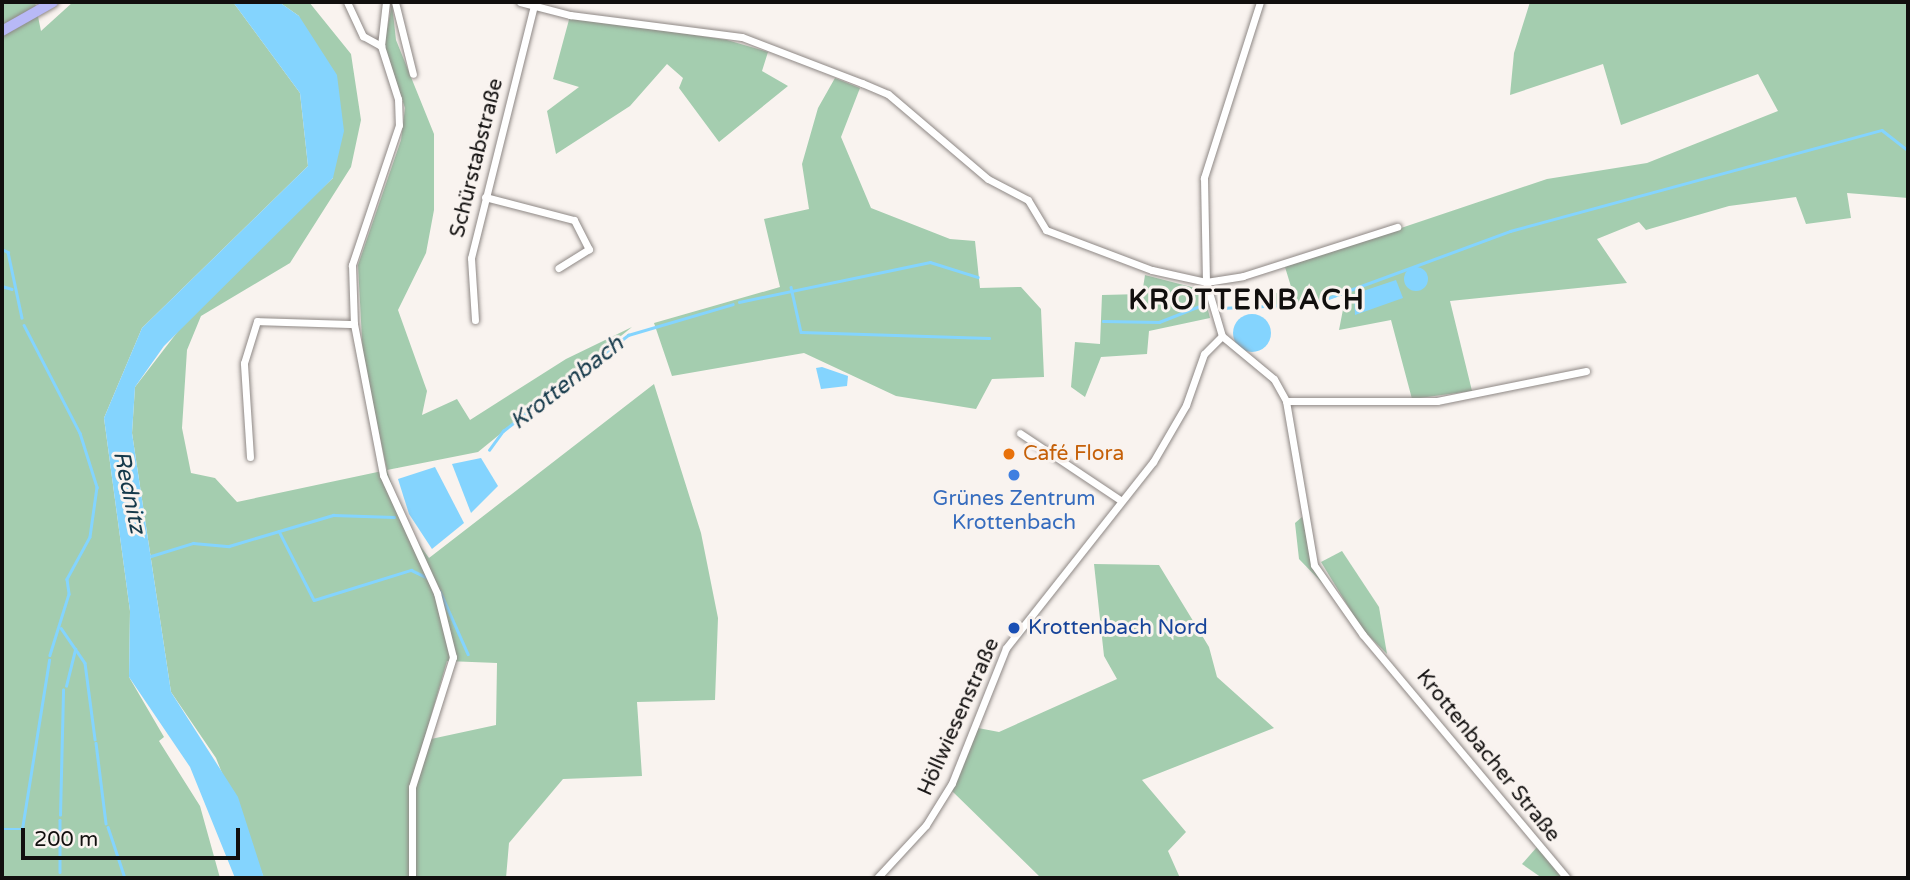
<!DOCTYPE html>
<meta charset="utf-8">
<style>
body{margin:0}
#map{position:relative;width:1910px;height:880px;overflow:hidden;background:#f9f3ef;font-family:"Varela Round",sans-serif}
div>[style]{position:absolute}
.green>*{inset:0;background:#a4cdaf}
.water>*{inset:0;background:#84d4fe}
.round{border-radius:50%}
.stream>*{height:2.5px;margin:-1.25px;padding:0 1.25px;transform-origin:1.25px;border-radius:1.25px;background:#84d4fe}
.roads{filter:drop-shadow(0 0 2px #8e8885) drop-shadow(0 0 2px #8e8885)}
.street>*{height:7px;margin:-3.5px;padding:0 3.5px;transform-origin:3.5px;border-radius:3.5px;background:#fff}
.primary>*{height:10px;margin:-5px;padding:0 5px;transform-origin:5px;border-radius:5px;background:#b8b9f7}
.dots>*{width:19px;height:19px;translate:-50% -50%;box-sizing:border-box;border:4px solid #f9f3ef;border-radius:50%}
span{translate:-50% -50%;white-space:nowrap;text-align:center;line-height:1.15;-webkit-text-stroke:6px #f9f3ef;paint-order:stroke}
.street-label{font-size:21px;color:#110f0e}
.food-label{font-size:21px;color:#c56008}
.left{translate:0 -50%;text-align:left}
.shop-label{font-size:21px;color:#366cbe}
.transit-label{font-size:21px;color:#164399}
.water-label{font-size:23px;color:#15394a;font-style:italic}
.district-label{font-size:28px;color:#110f0e;font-weight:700;letter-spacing:2px}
.frame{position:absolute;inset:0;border:4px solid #110f0e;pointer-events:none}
.scale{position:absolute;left:21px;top:828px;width:219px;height:32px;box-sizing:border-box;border:4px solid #110f0e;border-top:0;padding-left:9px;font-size:21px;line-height:24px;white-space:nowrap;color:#110f0e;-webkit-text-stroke:5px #f9f3ef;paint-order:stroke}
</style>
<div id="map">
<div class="green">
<div style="clip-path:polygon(2px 2px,35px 2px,41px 31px,73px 2px,233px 2px,300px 93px,308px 166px,142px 328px,104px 418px,130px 611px,129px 677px,164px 737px,159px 741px,200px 806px,220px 878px,2px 878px)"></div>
<div style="clip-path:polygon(evenodd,279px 2px,309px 2px,351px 54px,361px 120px,351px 167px,290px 263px,201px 316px,187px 350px,182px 428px,191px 473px,215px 478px,237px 502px,387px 470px,363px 358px,358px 265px,401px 140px,405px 108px,384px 45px,392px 4px,396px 40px,434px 134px,434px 210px,426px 253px,398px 310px,427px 391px,422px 415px,457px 399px,470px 420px,566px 359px,632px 327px,478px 452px,387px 470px,404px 523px,429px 558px,654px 384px,701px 533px,718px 618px,715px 700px,637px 702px,642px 776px,563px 779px,509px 843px,506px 878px,264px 878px,216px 758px,171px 692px,132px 433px,135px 387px,199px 304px,333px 178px,299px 16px,279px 2px,447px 661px,497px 663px,496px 725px,431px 739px,413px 778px,447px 661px)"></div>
<div style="clip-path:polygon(1530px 2px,1908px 2px,1908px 198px,1847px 193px,1851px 218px,1806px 224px,1796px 197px,1729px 206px,1646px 230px,1639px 222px,1597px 239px,1627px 283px,1450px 301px,1472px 391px,1412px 399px,1391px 320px,1339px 330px,1346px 294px,1311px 305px,1273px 306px,1271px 294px,1292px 290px,1285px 267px,1547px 179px,1647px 163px,1778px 111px,1758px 74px,1621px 125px,1603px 64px,1510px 95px,1514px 53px)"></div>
<div style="clip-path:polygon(570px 16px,727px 40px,768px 52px,762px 71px,788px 86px,719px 142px,679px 88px,683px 78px,667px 64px,630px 106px,556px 154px,547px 111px,579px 87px,553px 79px)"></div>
<div style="clip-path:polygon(835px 78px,860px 88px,841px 137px,871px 208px,950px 239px,975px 241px,980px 288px,1021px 287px,1041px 309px,1044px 377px,992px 379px,976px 409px,896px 396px,804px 353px,672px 376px,654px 323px,780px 287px,764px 219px,809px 209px,802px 164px,818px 108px)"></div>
<div style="clip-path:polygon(1145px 275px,1203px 290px,1210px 318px,1149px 331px,1147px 354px,1101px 357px,1085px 397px,1071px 387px,1075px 342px,1100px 344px,1102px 295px,1142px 294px)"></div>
<div style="clip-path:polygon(1302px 517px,1312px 562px,1327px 588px,1299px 559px,1295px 523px)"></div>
<div style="clip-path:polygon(1342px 551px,1379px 607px,1387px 654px,1362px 629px,1321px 562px)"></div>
<div style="clip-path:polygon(1094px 564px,1159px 565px,1209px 647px,1217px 677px,1274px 728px,1142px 780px,1186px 832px,1168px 851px,1180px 878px,1041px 878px,952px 791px,978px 728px,999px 732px,1117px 679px,1104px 656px)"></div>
<div style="clip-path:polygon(1537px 847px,1564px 878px,1542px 878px,1522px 864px)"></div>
</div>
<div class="water">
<div style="clip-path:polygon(233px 2px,279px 2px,299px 16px,337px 75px,344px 131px,333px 178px,164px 346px,135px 387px,132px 433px,171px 692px,238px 797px,264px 878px,235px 878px,190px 767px,129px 677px,130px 611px,104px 418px,142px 328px,308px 166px,300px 93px)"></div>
<div class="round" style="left:1404px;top:267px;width:24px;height:24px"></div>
<div style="clip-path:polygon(1396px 280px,1403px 298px,1355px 315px,1354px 294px)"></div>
<div class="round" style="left:1233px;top:314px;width:38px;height:38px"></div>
<div style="clip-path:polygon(822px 367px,848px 376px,847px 386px,821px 389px,816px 368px)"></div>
<div style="clip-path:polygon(481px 458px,498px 486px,471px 513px,452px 464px)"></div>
<div style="clip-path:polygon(435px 467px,464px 523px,432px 549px,409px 514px,398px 479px)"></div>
</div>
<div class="stream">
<div style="left:2px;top:249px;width:7px;rotate:27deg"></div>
<div style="left:8px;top:252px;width:67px;rotate:78deg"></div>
<div style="left:2px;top:286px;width:10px;rotate:17deg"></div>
<div style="left:791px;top:287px;width:46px;rotate:77.5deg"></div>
<div style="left:801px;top:332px;width:188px;rotate:1.8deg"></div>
<div style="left:739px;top:302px;width:195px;rotate:-11.8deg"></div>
<div style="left:930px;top:262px;width:50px;rotate:17.4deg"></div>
<div style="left:1220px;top:308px;width:92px;rotate:-2.5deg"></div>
<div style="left:1312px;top:304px;width:211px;rotate:-20.2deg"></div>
<div style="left:1510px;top:231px;width:385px;rotate:-15.2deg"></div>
<div style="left:1882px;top:130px;width:33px;rotate:38deg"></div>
<div style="left:1103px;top:321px;width:56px;rotate:1deg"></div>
<div style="left:1159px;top:322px;width:49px;rotate:-21.4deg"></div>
<div style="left:24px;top:325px;width:122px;rotate:62.6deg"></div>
<div style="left:80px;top:433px;width:57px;rotate:72.5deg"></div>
<div style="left:97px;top:487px;width:50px;rotate:98deg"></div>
<div style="left:90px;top:537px;width:48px;rotate:118.7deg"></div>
<div style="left:67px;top:579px;width:15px;rotate:82deg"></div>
<div style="left:69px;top:594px;width:64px;rotate:107.3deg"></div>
<div style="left:489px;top:450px;width:24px;rotate:-54deg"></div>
<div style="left:503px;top:431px;width:158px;rotate:-37.5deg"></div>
<div style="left:628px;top:335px;width:109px;rotate:-16.4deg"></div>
<div style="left:279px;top:531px;width:77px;rotate:63.1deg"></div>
<div style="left:314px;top:600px;width:102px;rotate:-17.2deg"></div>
<div style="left:411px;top:570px;width:17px;rotate:25deg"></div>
<div style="left:151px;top:556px;width:44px;rotate:-17.2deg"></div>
<div style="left:193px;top:543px;width:36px;rotate:5deg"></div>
<div style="left:229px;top:546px;width:109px;rotate:-16.6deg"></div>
<div style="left:333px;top:515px;width:61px;rotate:1.9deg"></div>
<div style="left:440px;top:591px;width:69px;rotate:66deg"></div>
<div style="left:61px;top:628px;width:42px;rotate:55.6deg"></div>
<div style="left:85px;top:663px;width:77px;rotate:82.5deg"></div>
<div style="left:66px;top:686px;width:38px;rotate:-76deg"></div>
<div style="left:96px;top:743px;width:81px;rotate:82.9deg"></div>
<div style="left:60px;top:815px;width:125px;rotate:-88.6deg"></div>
<div style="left:60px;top:820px;width:52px;rotate:90deg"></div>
<div style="left:108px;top:827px;width:54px;rotate:71.6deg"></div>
<div style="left:2px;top:829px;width:20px"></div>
<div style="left:22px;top:829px;width:171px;rotate:-80.9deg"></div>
<div style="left:60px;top:877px;width:1px;rotate:90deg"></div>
</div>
<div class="roads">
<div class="street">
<div style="left:347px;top:2px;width:38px;rotate:65deg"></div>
<div style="left:363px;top:36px;width:21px;rotate:29deg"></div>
<div style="left:386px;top:2px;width:44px;rotate:96.5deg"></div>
<div style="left:381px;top:46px;width:56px;rotate:72.2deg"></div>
<div style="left:398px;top:99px;width:26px;rotate:88deg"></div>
<div style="left:399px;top:125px;width:148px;rotate:108.6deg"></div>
<div style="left:352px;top:265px;width:59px;rotate:88.1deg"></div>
<div style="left:354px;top:324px;width:154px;rotate:79.1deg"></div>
<div style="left:383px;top:475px;width:130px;rotate:65.4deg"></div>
<div style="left:437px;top:593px;width:66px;rotate:76deg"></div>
<div style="left:453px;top:657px;width:136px;rotate:107.5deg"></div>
<div style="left:412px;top:787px;width:91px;rotate:90deg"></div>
<div style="left:395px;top:2px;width:74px;rotate:76deg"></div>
<div style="left:520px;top:2px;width:52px;rotate:14.6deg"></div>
<div style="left:570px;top:15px;width:173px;rotate:7.3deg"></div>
<div style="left:742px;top:37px;width:129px;rotate:21deg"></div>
<div style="left:862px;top:83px;width:28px;rotate:23deg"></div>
<div style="left:888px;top:94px;width:131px;rotate:40.4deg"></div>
<div style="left:988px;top:179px;width:45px;rotate:27.7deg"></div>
<div style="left:1028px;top:200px;width:35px;rotate:59deg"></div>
<div style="left:1046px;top:230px;width:113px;rotate:20.7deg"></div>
<div style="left:1152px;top:270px;width:55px;rotate:12.5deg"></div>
<div style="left:1206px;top:282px;width:37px;rotate:-9deg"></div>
<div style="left:1243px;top:276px;width:162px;rotate:-17.7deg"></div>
<div style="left:1260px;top:2px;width:185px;rotate:107.7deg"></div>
<div style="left:1204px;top:178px;width:104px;rotate:88.9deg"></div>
<div style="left:1206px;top:282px;width:56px;rotate:73.5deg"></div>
<div style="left:1222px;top:336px;width:67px;rotate:39.6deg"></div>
<div style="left:1274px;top:379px;width:25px;rotate:61deg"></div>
<div style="left:1286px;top:401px;width:166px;rotate:80.3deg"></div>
<div style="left:1314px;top:565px;width:85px;rotate:55deg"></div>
<div style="left:1363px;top:635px;width:317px;rotate:50deg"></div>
<div style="left:485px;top:197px;width:92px;rotate:14.5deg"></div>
<div style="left:574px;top:220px;width:33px;rotate:63deg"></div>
<div style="left:589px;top:249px;width:36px;rotate:148deg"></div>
<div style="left:475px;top:320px;width:62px;rotate:-93.7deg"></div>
<div style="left:471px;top:258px;width:260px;rotate:-76deg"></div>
<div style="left:1286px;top:401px;width:151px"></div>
<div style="left:1437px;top:401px;width:152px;rotate:-11.4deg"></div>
<div style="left:1020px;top:433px;width:120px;rotate:33.8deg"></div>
<div style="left:250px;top:457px;width:94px;rotate:-93.7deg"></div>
<div style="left:244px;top:363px;width:44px;rotate:-72.8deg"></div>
<div style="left:257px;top:321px;width:97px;rotate:1.8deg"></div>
<div style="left:877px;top:878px;width:72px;rotate:-47.2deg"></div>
<div style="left:926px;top:825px;width:49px;rotate:-58.2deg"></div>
<div style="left:952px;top:783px;width:145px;rotate:-68.2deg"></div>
<div style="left:1006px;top:648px;width:237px;rotate:-51.7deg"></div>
<div style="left:1153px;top:462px;width:66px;rotate:-59.9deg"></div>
<div style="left:1186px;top:405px;width:54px;rotate:-70.6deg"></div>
<div style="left:1204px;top:354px;width:25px;rotate:-45deg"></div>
</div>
<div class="primary">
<div style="left:2px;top:31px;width:59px;rotate:-29.6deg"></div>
</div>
</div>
<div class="dots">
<div style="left:1009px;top:454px;background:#e8710a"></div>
<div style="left:1014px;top:475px;background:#3f7fe0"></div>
<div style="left:1014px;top:628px;background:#1a4fb4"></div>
</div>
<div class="street-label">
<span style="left:477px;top:158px;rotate:-76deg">Schürstabstraße</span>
<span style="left:959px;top:717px;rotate:-66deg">Höllwiesenstraße</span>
<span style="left:1488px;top:756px;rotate:51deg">Krottenbacher Straße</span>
</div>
<div class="food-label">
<span class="left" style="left:1023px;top:454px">Café Flora</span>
</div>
<div class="shop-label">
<span style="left:1014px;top:511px">Grünes Zentrum<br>Krottenbach</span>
</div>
<div class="transit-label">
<span class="left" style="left:1028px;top:628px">Krottenbach Nord</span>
</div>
<div class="water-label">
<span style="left:567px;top:383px;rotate:-38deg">Krottenbach</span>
<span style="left:129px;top:492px;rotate:78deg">Rednitz</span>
</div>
<div class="district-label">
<span style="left:1247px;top:300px">KROTTENBACH</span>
</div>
<div class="frame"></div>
<div class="scale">200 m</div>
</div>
